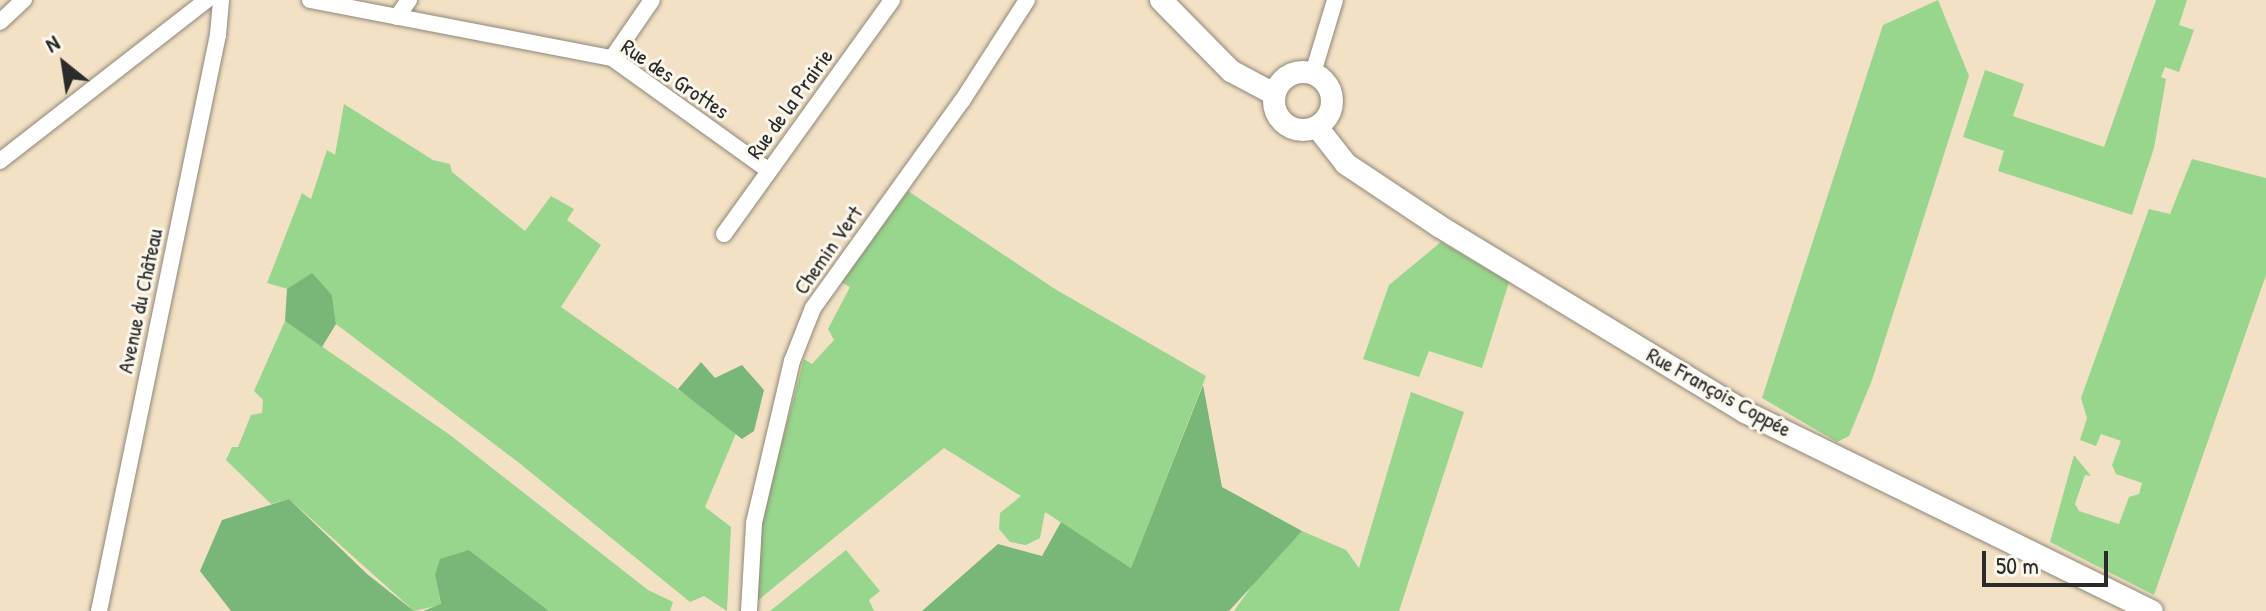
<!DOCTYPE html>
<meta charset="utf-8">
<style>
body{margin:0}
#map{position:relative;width:2266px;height:611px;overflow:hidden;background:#f3e1c5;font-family:"Patrick Hand",sans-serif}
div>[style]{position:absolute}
.green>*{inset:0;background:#97d68c}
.forest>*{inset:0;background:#79b778}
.roads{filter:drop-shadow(0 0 2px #8f8678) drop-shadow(0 0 2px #8f8678)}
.minor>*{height:16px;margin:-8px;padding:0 8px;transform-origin:8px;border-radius:8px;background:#fff}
.tertiary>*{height:22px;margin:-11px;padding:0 11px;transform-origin:11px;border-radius:11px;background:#fff}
.tertiary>.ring{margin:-11px;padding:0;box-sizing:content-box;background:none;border:22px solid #fff;border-radius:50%}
span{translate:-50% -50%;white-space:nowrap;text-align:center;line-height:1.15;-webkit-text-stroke:6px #fbf7ec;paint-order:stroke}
.street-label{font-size:22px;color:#2b2b2b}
.north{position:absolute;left:24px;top:24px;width:80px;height:80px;-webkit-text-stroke:6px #fbf7ec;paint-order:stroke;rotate:330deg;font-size:22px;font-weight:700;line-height:32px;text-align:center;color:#2b2b2b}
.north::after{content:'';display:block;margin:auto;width:28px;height:36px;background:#2b2b2b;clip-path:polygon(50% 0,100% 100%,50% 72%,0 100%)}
.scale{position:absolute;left:1982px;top:551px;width:126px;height:36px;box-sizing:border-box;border:4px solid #2b2b2b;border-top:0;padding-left:10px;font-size:24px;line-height:28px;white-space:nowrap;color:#2b2b2b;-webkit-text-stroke:6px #fbf7ec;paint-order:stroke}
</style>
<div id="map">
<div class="green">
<div style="clip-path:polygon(1938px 0,1969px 76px,1872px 380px,1849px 436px,1837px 442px,1762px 398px,1883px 25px)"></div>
<div style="clip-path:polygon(2156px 0,2187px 0,2179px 25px,2194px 30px,2179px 72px,2165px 67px,2161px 77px,2166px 79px,2154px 148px,2132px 215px,1998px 171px,2004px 151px,1963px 137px,1985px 70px,2024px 84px,2013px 116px,2104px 147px)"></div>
<div style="clip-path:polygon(344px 104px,433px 160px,450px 164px,452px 172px,525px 231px,551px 196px,574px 209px,567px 220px,601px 245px,561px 307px,737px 431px,705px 507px,731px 527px,727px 611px,704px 596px,690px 602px,518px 462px,336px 324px,332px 295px,311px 274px,291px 290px,267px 283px,302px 193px,311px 199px,327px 150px,335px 155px)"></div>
<div style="clip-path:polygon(2192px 159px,2266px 178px,2266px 275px,2154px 595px,2050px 542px,2074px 455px,2091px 476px,2085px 475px,2075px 504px,2079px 511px,2119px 524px,2129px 497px,2139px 494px,2142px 483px,2116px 474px,2112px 465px,2121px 441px,2101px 434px,2096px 446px,2080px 440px,2087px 418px,2081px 398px,2149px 209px,2170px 214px)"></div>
<div style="clip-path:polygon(908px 191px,1055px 289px,1206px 376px,1131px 568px,1045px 512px,1040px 538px,1026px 545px,1010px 542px,999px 529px,1000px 513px,1021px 496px,944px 448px,756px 602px,762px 518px,804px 359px,812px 364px,834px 340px,828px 329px,850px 287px,841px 282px)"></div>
<div style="clip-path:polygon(1441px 242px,1509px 282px,1482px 368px,1429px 351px,1419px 377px,1363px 359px,1389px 285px)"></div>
<div style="clip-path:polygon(285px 321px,450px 435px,648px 590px,673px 602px,670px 611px,549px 611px,469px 550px,435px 575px,441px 605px,414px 611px,289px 499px,271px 504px,226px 460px,232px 447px,238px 447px,251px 415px,262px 413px,263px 400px,254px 391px)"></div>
<div style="clip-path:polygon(1411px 392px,1464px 412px,1399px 611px,1234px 611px,1266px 566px,1302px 531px,1346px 550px,1359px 568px)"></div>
<div style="clip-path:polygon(846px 550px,880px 591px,869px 600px,874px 611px,770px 611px)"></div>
</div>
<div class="forest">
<div style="clip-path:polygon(312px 273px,332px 295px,336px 324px,322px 347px,285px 321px,287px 289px)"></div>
<div style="clip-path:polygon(701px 362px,715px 378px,742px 365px,764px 390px,754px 431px,742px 439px,678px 389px)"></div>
<div style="clip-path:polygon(1203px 385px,1222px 487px,1302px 531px,1229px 611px,922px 611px,998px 544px,1042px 556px,1061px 522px,1131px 568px)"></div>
<div style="clip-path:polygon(289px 499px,367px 574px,414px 611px,231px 611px,200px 571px,222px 520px)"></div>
<div style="clip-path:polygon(469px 550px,549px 611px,423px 611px,441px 604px,435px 575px,440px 559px)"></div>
</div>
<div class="roads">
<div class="minor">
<div style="left:310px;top:0;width:308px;rotate:10.9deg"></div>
<div style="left:612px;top:58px;width:193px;rotate:35.7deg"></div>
<div style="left:397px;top:17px;width:21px;rotate:-55deg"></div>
<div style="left:0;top:22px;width:33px;rotate:-43deg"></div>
<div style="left:612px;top:58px;width:70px;rotate:-55.4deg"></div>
<div style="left:1313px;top:73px;width:76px;rotate:-73.2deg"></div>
<div style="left:0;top:161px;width:262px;rotate:-37.9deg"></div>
<div style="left:724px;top:234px;width:288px;rotate:-54.3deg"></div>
<div style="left:99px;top:611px;width:588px;rotate:-78.33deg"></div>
<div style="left:218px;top:35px;width:35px;rotate:-85deg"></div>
<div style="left:749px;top:611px;width:88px;rotate:-86.7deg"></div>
<div style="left:754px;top:523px;width:166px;rotate:-76.8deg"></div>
<div style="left:792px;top:361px;width:57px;rotate:-68.4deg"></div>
<div style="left:813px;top:308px;width:255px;rotate:-54.3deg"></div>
<div style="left:962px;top:101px;width:120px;rotate:-57.2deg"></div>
</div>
<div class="tertiary">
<div style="left:1161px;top:0;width:100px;rotate:45.4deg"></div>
<div style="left:1231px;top:71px;width:49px;rotate:28.1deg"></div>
<div class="ring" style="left:1274px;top:72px;width:36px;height:36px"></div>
<div style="left:1317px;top:127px;width:47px;rotate:51.9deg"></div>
<div style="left:1346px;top:164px;width:112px;rotate:33.7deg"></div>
<div style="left:1439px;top:226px;width:358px;rotate:31.3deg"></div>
<div style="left:1745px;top:412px;width:453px;rotate:26.1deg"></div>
</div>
</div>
<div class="street-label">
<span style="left:675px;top:79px;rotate:34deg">Rue des Grottes</span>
<span style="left:790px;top:104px;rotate:-54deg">Rue de la Prairie</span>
<span style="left:828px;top:250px;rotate:-55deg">Chemin Vert</span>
<span style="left:140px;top:301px;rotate:-78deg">Avenue du Château</span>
<span style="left:1719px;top:392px;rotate:29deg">Rue François Coppée</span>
</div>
<div class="north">N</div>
<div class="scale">50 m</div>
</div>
